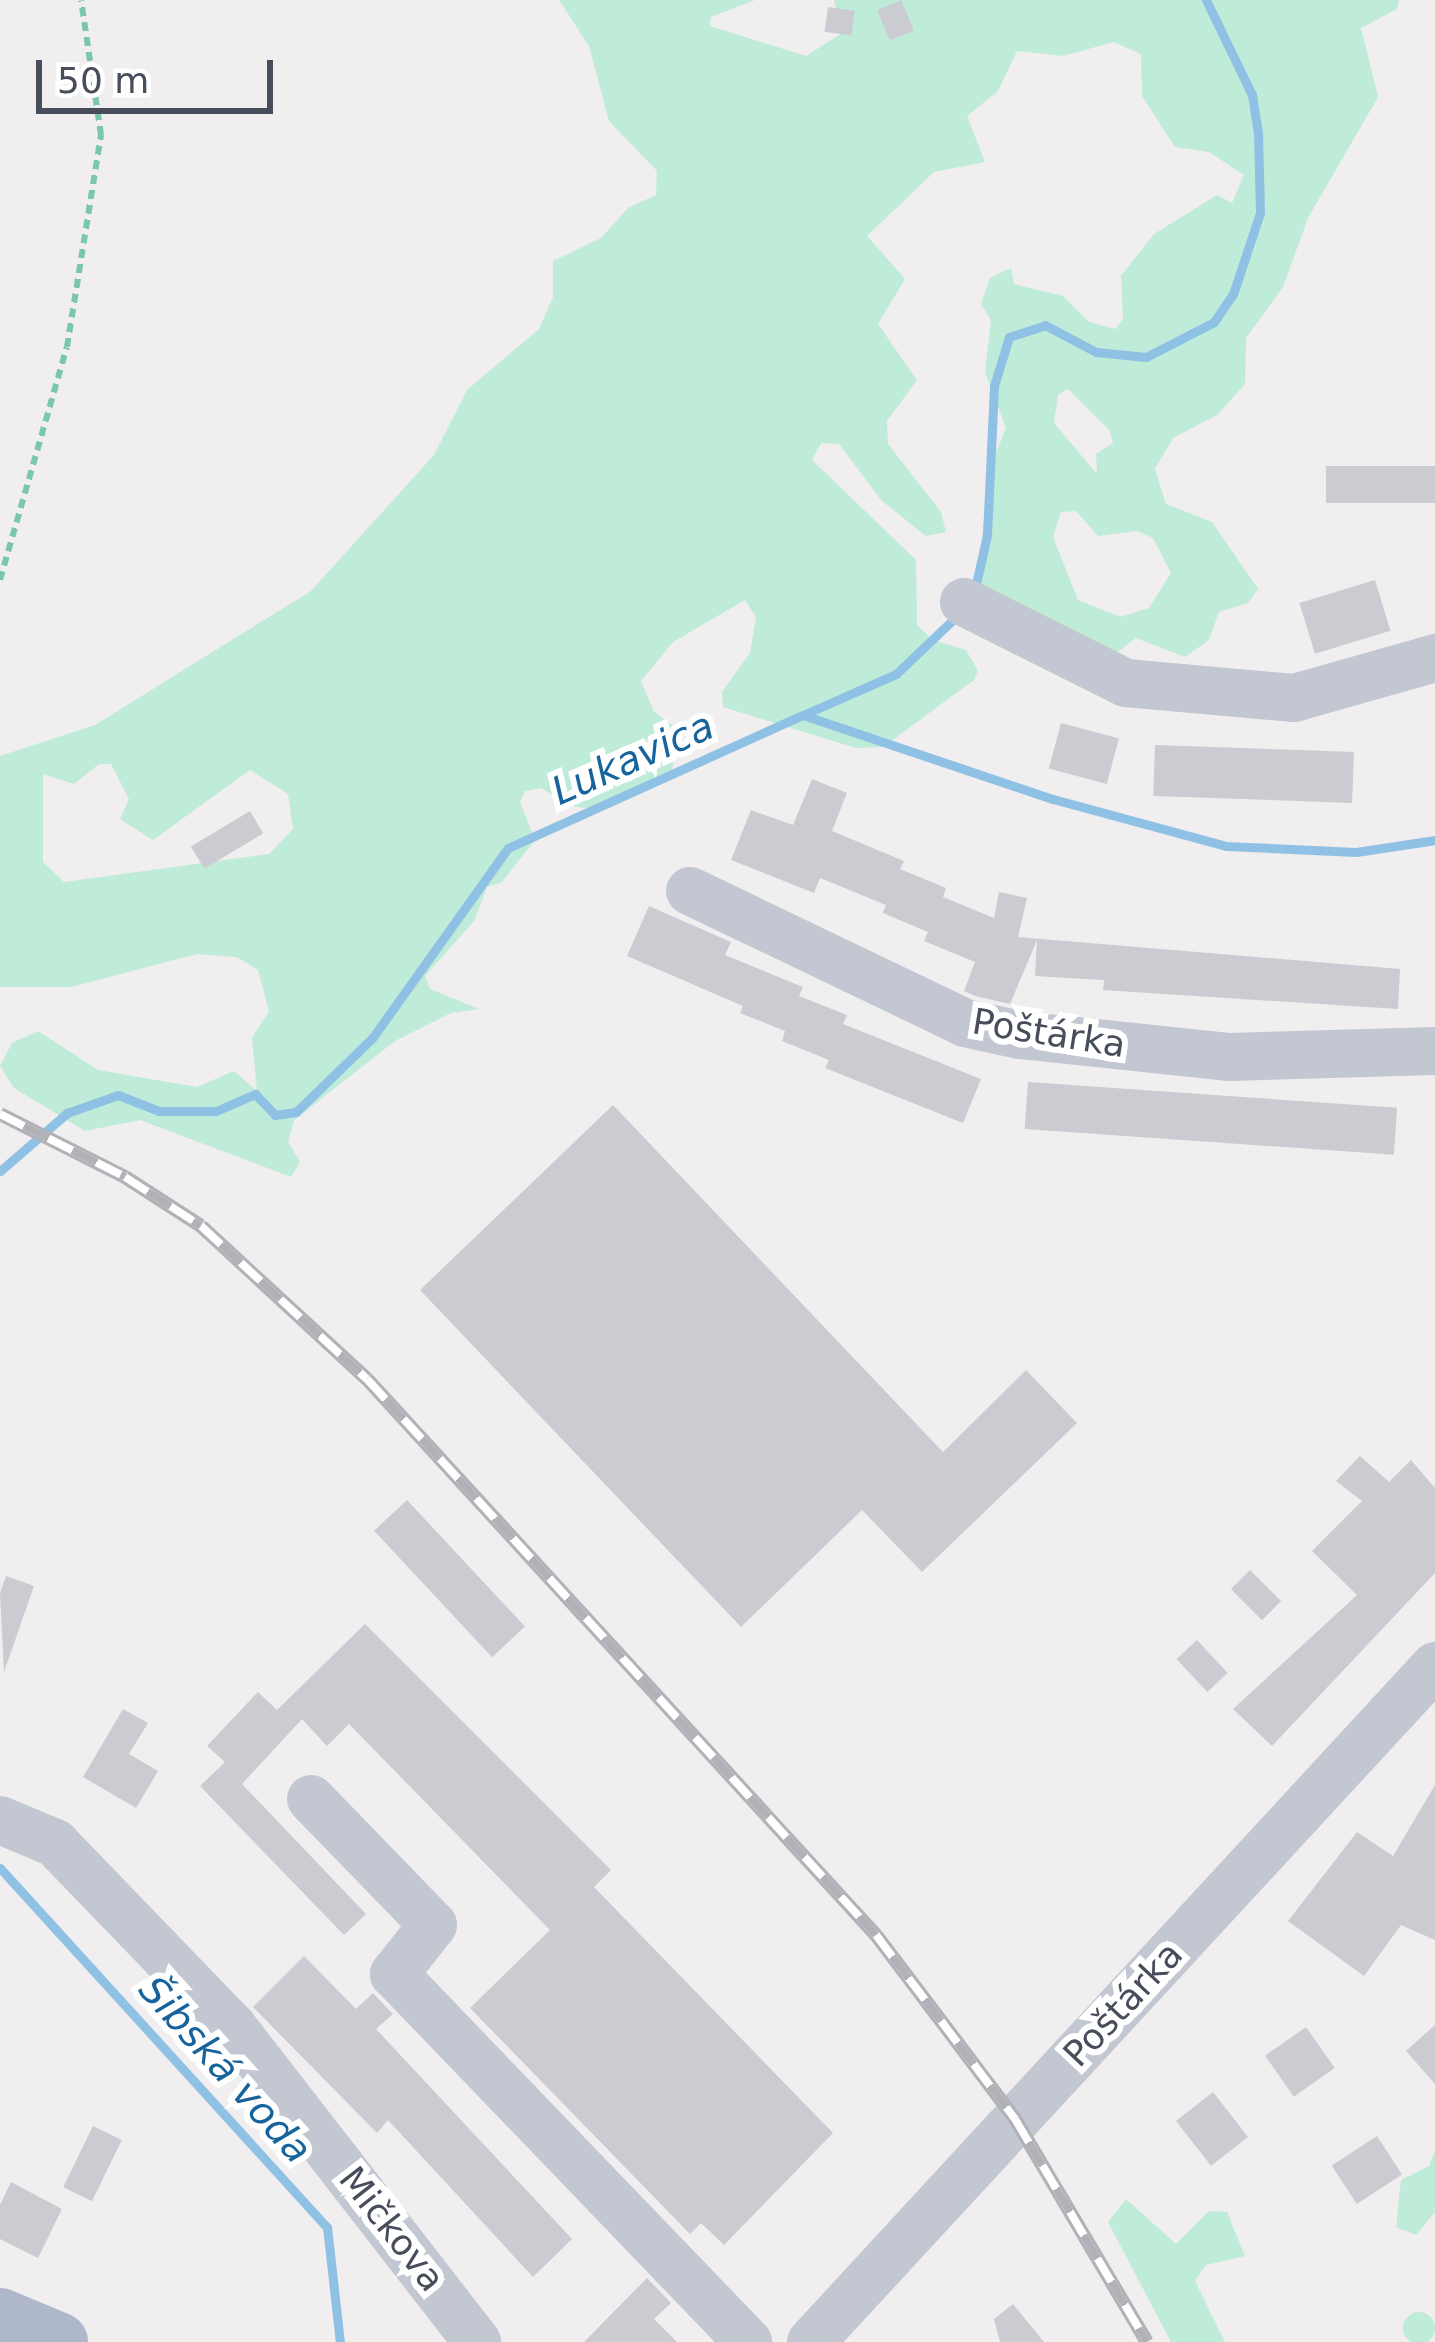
<!DOCTYPE html>
<meta charset="utf-8">
<style>
body{margin:0}
#map{position:relative;width:1435px;height:2342px;overflow:hidden;background:#f0eeee;font-family:"DejaVu Sans",sans-serif}
div>[style]{position:absolute}
.green>*{inset:0;background:#bfebd9}
.round{border-radius:50%}
.stream>*{height:9px;margin:-4.5px;padding:0 4.5px;transform-origin:4.5px;border-radius:4.5px;background:#8fc1e5}
.building>*{inset:0;background:#cbccd2;transform-origin:0 0}
.path>*{height:6px;margin-top:-3px;transform-origin:0;background:repeating-linear-gradient(90deg,#7ac6b1 0 9px,transparent 0 15px)}
.minor>*{height:48px;margin:-24px;padding:0 24px;transform-origin:24px;border-radius:24px;background:#c2c7d2}
.major>*{height:60px;margin:-30px;padding:0 30px;transform-origin:30px;border-radius:30px;background:#afb7cb}
.rail>*{height:14px;margin-top:-7px;transform-origin:0;background:repeating-linear-gradient(90deg,#fff 0 27px,#b0b2b8 0 54px);box-sizing:border-box;border-block:3px solid #b0b2b8}
span{translate:-50% -50%;white-space:nowrap;text-align:center;line-height:1.15;-webkit-text-stroke:12px #fff;paint-order:stroke}
.street-label{font-size:36px;color:#474d5a}
.water-label{font-size:39px;color:#17649d;font-style:italic}
.scale{position:absolute;left:36px;top:60px;width:237px;height:54px;box-sizing:border-box;border:6px solid #474d5a;border-top:0;padding-left:15px;font-size:36px;line-height:42px;white-space:nowrap;color:#474d5a;-webkit-text-stroke:9px #fff;paint-order:stroke}
</style>
<div id="map">
<div class="green">
<div style="clip-path:polygon(evenodd,559px 0,755px 0,711px 17px,710px 26px,806px 56px,842px 33px,834px 0,1399px 0,1397px 9px,1361px 28px,1378px 97px,1308px 218px,1283px 287px,1246px 338px,1245px 384px,1217px 415px,1173px 438px,1155px 469px,1166px 504px,1212px 522px,1258px 589px,1248px 603px,1219px 612px,1209px 640px,1185px 657px,1136px 638px,1110px 658px,983px 609px,979px 564px,990px 468px,1006px 428px,985px 372px,991px 320px,981px 304px,990px 278px,1011px 268px,1014px 284px,1063px 296px,1089px 322px,1115px 329px,1123px 319px,1121px 276px,1154px 234px,1217px 195px,1232px 203px,1244px 175px,1209px 152px,1175px 147px,1142px 96px,1141px 54px,1114px 42px,1063px 56px,1017px 51px,998px 91px,967px 116px,985px 162px,934px 172px,867px 236px,905px 279px,878px 324px,917px 380px,887px 421px,888px 444px,941px 512px,946px 532px,926px 536px,882px 501px,839px 444px,821px 443px,812px 460px,916px 560px,917px 625px,933px 640px,966px 650px,978px 671px,974px 680px,883px 747px,856px 748px,723px 707px,722px 692px,750px 653px,756px 617px,745px 600px,673px 642px,641px 681px,654px 712px,678px 729px,671px 778px,596px 809px,570px 806px,541px 788px,525px 791px,520px 802px,535px 840px,502px 882px,487px 887px,474px 921px,425px 976px,430px 989px,479px 1009px,451px 1013px,395px 1041px,294px 1120px,288px 1142px,300px 1162px,291px 1177px,140px 1120px,85px 1131px,14px 1088px,0 1066px,12px 1043px,38px 1031px,98px 1070px,197px 1087px,234px 1071px,257px 1091px,252px 1038px,269px 1011px,258px 970px,237px 957px,197px 954px,71px 987px,0 987px,0 756px,95px 725px,311px 591px,434px 455px,467px 390px,539px 329px,553px 297px,553px 261px,601px 238px,628px 208px,656px 195px,657px 171px,609px 121px,589px 46px,559px 0,1068px 389px,1110px 431px,1113px 443px,1096px 454px,1097px 474px,1054px 423px,1058px 395px,1068px 389px,559px 0,1076px 511px,1098px 536px,1137px 531px,1153px 538px,1171px 573px,1149px 608px,1120px 617px,1078px 600px,1053px 537px,1061px 512px,1076px 511px,559px 0,99px 764px,111px 764px,129px 799px,120px 819px,153px 840px,250px 770px,288px 794px,293px 829px,269px 854px,64px 882px,43px 862px,43px 774px,74px 784px,99px 764px)"></div>
<div style="clip-path:polygon(1435px 2151px,1435px 2212px,1416px 2235px,1396px 2227px,1401px 2180px,1429px 2166px)"></div>
<div style="clip-path:polygon(1126px 2199px,1176px 2244px,1209px 2211px,1227px 2212px,1245px 2256px,1206px 2265px,1195px 2281px,1225px 2342px,1171px 2342px,1108px 2222px)"></div>
<div class="round" style="left:1403px;top:2312px;width:32px;height:32px"></div>
</div>
<div class="stream">
<div style="left:974px;top:593px;width:59px;rotate:-77.4deg"></div>
<div style="left:987px;top:535px;width:149px;rotate:-87.3deg"></div>
<div style="left:994px;top:386px;width:51px;rotate:-73deg"></div>
<div style="left:1009px;top:337px;width:38px;rotate:-18deg"></div>
<div style="left:1045px;top:325px;width:58px;rotate:27.9deg"></div>
<div style="left:1096px;top:352px;width:50px;rotate:5.7deg"></div>
<div style="left:1146px;top:357px;width:76px;rotate:-27.2deg"></div>
<div style="left:1214px;top:322px;width:34px;rotate:-56deg"></div>
<div style="left:1233px;top:294px;width:85px;rotate:-71.6deg"></div>
<div style="left:1260px;top:213px;width:80px;rotate:-91.4deg"></div>
<div style="left:1258px;top:133px;width:38px;rotate:-99deg"></div>
<div style="left:1252px;top:95px;width:106px;rotate:-115.8deg"></div>
<div style="left:803px;top:715px;width:102px;rotate:-23.8deg"></div>
<div style="left:896px;top:674px;width:84px;rotate:-43.6deg"></div>
<div style="left:0;top:1171px;width:89px;rotate:-40.9deg"></div>
<div style="left:67px;top:1113px;width:54px;rotate:-19.4deg"></div>
<div style="left:118px;top:1095px;width:44px;rotate:21.3deg"></div>
<div style="left:159px;top:1111px;width:57px"></div>
<div style="left:216px;top:1111px;width:43px;rotate:-23.6deg"></div>
<div style="left:255px;top:1094px;width:29px;rotate:46deg"></div>
<div style="left:275px;top:1115px;width:21px;rotate:-8deg"></div>
<div style="left:296px;top:1112px;width:107px;rotate:-44.2deg"></div>
<div style="left:373px;top:1037px;width:232px;rotate:-54.5deg"></div>
<div style="left:508px;top:848px;width:324px;rotate:-24.3deg"></div>
<div style="left:803px;top:715px;width:264px;rotate:18.6deg"></div>
<div style="left:1053px;top:799px;width:179px;rotate:15.2deg"></div>
<div style="left:1226px;top:846px;width:130px;rotate:2.6deg"></div>
<div style="left:1356px;top:852px;width:80px;rotate:-8.6deg"></div>
<div style="left:0;top:1868px;width:486px;rotate:47.7deg"></div>
<div style="left:327px;top:2227px;width:116px;rotate:83.6deg"></div>
</div>
<div class="building">
<div style="left:901px;top:0;width:33px;height:26px;rotate:67deg"></div>
<div style="left:828px;top:7px;width:27px;height:25px;rotate:8deg"></div>
<div style="left:1435px;top:466px;width:37px;height:109px;rotate:90deg"></div>
<div style="left:1375px;top:580px;width:53px;height:79px;rotate:73deg"></div>
<div style="left:1061px;top:723px;width:60px;height:47px;rotate:15deg"></div>
<div style="left:1155px;top:745px;width:199px;height:51px;rotate:2deg"></div>
<div style="clip-path:polygon(812px 779px,847px 793px,832px 831px,904px 861px,900px 869px,946px 888px,943px 897px,994px 918px,999px 892px,1027px 898px,1018px 937px,1400px 969px,1398px 1009px,1103px 990px,1104px 980px,1035px 976px,1037px 940px,1010px 1004px,975px 996px,964px 991px,975px 962px,924px 941px,928px 932px,883px 913px,886px 905px,820px 878px,814px 893px,731px 860px,751px 810px,793px 825px)"></div>
<div style="left:250px;top:811px;width:26px;height:69px;rotate:59deg"></div>
<div style="clip-path:polygon(649px 906px,731px 942px,725px 955px,803px 987px,799px 996px,847px 1015px,843px 1024px,981px 1079px,963px 1123px,825px 1068px,829px 1060px,782px 1041px,785px 1031px,740px 1013px,743px 1006px,627px 956px)"></div>
<div style="left:1028px;top:1082px;width:370px;height:47px;rotate:4deg"></div>
<div style="clip-path:polygon(613px 1105px,943px 1452px,1026px 1370px,1077px 1423px,922px 1572px,862px 1510px,741px 1627px,420px 1290px)"></div>
<div style="clip-path:polygon(1360px 1456px,1389px 1482px,1411px 1460px,1435px 1488px,1435px 1573px,1272px 1746px,1233px 1709px,1357px 1595px,1312px 1551px,1362px 1501px,1336px 1481px)"></div>
<div style="left:407px;top:1500px;width:173px;height:45px;rotate:47deg"></div>
<div style="left:1250px;top:1570px;width:44px;height:27px;rotate:45deg"></div>
<div style="clip-path:polygon(6px 1576px,34px 1586px,4px 1672px,0 1593px)"></div>
<div style="clip-path:polygon(365px 1624px,611px 1870px,594px 1887px,833px 2133px,724px 2245px,701px 2223px,690px 2234px,470px 2008px,550px 1930px,349px 1724px,327px 1746px,302px 1719px,242px 1784px,366px 1914px,344px 1935px,200px 1786px,225px 1762px,207px 1746px,258px 1692px,277px 1710px)"></div>
<div style="left:1197px;top:1640px;width:45px;height:28px;rotate:47deg"></div>
<div style="clip-path:polygon(123px 1709px,148px 1723px,129px 1754px,158px 1771px,136px 1808px,83px 1777px)"></div>
<div style="clip-path:polygon(1435px 1785px,1435px 1940px,1401px 1925px,1364px 1976px,1288px 1921px,1357px 1832px,1393px 1856px)"></div>
<div style="clip-path:polygon(304px 1956px,356px 2009px,373px 1993px,393px 2014px,376px 2029px,572px 2239px,533px 2277px,388px 2120px,377px 2133px,253px 2007px)"></div>
<div style="clip-path:polygon(1435px 2025px,1435px 2084px,1406px 2051px)"></div>
<div style="left:1306px;top:2027px;width:50px;height:50px;rotate:55deg"></div>
<div style="left:1213px;top:2092px;width:57px;height:47px;rotate:52deg"></div>
<div style="left:93px;top:2126px;width:32px;height:68px;rotate:26deg"></div>
<div style="left:1377px;top:2136px;width:46px;height:54px;rotate:57deg"></div>
<div style="clip-path:polygon(11px 2182px,62px 2209px,38px 2258px,0 2239px,0 2205px)"></div>
<div style="clip-path:polygon(647px 2278px,671px 2303px,654px 2319px,677px 2342px,584px 2342px)"></div>
<div style="clip-path:polygon(1013px 2304px,1044px 2342px,1000px 2342px,994px 2319px)"></div>
</div>
<div class="path">
<div style="left:0;top:580px;width:242px;rotate:-74deg"></div>
<div style="left:67px;top:347px;width:215px;rotate:-80.9deg"></div>
<div style="left:101px;top:135px;width:136px;rotate:-98.4deg"></div>
</div>
<div class="minor">
<div style="left:964px;top:602px;width:181px;rotate:26.6deg"></div>
<div style="left:1126px;top:683px;width:169px;rotate:5.1deg"></div>
<div style="left:1294px;top:698px;width:147px;rotate:-15.8deg"></div>
<div style="left:690px;top:891px;width:305px;rotate:25.6deg"></div>
<div style="left:965px;top:1023px;width:56px;rotate:12.3deg"></div>
<div style="left:1020px;top:1035px;width:211px;rotate:6deg"></div>
<div style="left:1230px;top:1057px;width:205px;rotate:-1.7deg"></div>
<div style="left:311px;top:1799px;width:175px;rotate:45.9deg"></div>
<div style="left:433px;top:1925px;width:63px;rotate:128.5deg"></div>
<div style="left:394px;top:1974px;width:511px;rotate:46.11deg"></div>
<div style="left:0;top:1820px;width:60px;rotate:22.7deg"></div>
<div style="left:55px;top:1843px;width:255px;rotate:46deg"></div>
<div style="left:232px;top:2026px;width:400px;rotate:52.2deg"></div>
<div style="left:811px;top:2342px;width:920px;rotate:-47.29deg"></div>
</div>
<div class="major">
<div style="left:0;top:2318px;width:63px;rotate:22.5deg"></div>
</div>
<div class="rail">
<div style="left:0;top:1114px;width:140px;rotate:26.7deg"></div>
<div style="left:125px;top:1177px;width:90px;rotate:32.8deg"></div>
<div style="left:201px;top:1226px;width:226px;rotate:42.7deg"></div>
<div style="left:367px;top:1379px;width:754px;rotate:47.53deg"></div>
<div style="left:876px;top:1935px;width:231px;rotate:52.9deg"></div>
<div style="left:1015px;top:2119px;width:259px;rotate:59.4deg"></div>
</div>
<div class="street-label">
<span style="left:1049px;top:1033px;rotate:9deg">Poštárka</span>
<span style="left:1123px;top:2004px;rotate:-47deg">Poštárka</span>
<span style="left:392px;top:2229px;rotate:52deg">Mičkova</span>
</div>
<div class="water-label">
<span style="left:633px;top:759px;rotate:-24deg">Lukavica</span>
<span style="left:225px;top:2070px;rotate:48deg">Šibská voda</span>
</div>
<div class="scale">50 m</div>
</div>
